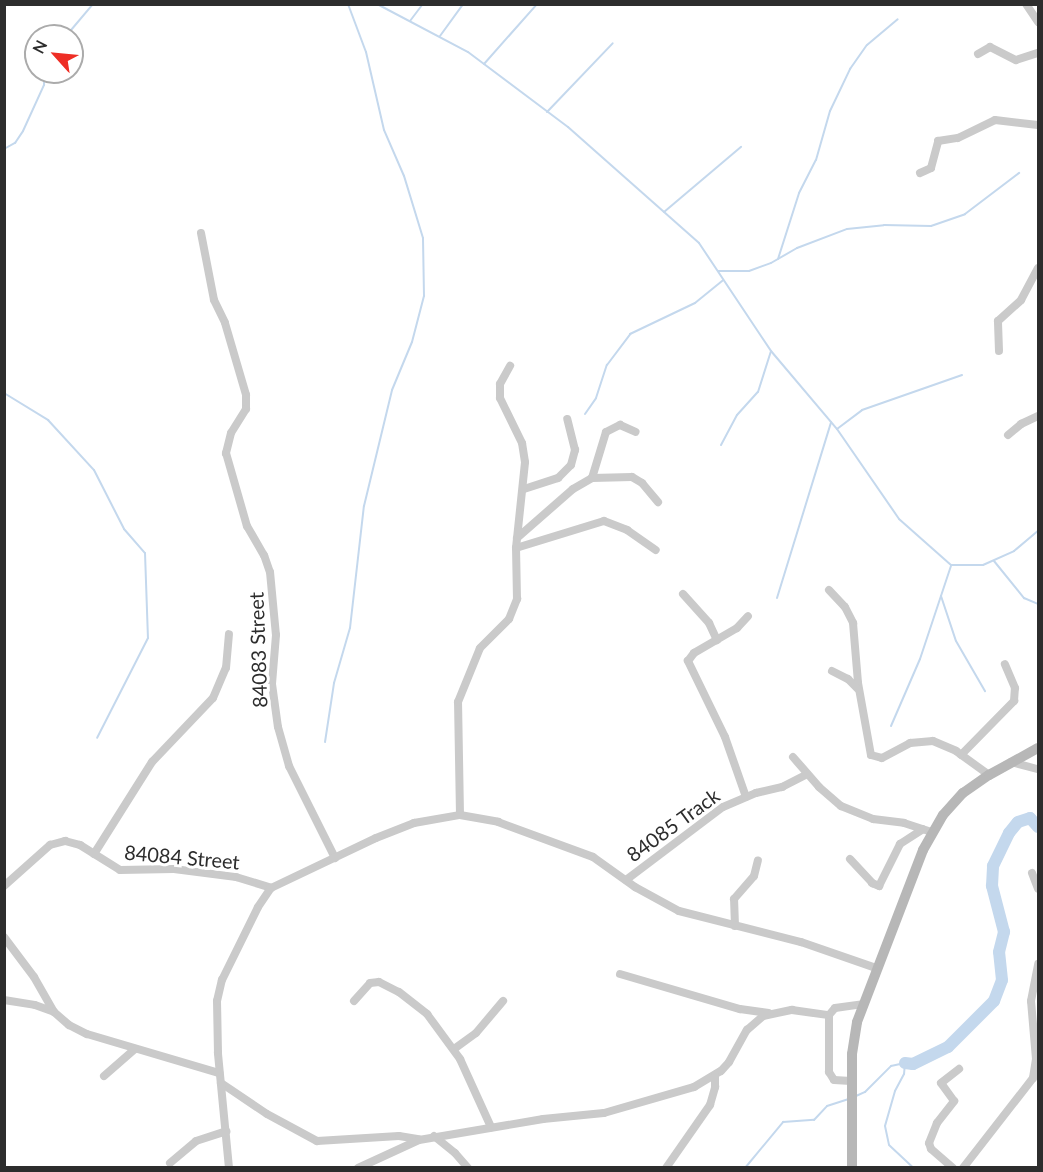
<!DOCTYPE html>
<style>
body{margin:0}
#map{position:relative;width:1043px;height:1172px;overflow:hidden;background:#fff;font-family:Lato,sans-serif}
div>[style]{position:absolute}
.stream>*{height:2px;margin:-1px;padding:0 1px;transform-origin:1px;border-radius:1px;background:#c4d8ed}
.river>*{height:12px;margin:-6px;padding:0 6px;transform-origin:6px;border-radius:6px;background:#c4d8ed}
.street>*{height:8px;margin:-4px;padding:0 4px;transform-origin:4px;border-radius:4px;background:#cacaca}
.secondary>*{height:10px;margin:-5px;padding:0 5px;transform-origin:5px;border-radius:5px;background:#b7b7b7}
span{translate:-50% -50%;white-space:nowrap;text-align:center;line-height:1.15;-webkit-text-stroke:6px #fff;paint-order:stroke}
.street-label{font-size:20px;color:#2d2d2d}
.frame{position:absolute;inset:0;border:6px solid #2d2d2d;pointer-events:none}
.north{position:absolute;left:24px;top:24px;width:60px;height:60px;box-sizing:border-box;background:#fff;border:2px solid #ababab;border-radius:50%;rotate:297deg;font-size:16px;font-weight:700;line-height:24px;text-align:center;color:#2d2d2d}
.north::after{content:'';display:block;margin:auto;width:21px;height:27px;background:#ee2e25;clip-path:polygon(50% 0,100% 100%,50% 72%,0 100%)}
</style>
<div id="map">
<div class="stream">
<div style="left:377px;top:4px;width:103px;rotate:27.8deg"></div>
<div style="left:468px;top:52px;width:125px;rotate:36.9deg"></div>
<div style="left:568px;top:127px;width:175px;rotate:41.5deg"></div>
<div style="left:699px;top:243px;width:130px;rotate:56.3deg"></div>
<div style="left:771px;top:351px;width:102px;rotate:49.8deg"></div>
<div style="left:837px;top:429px;width:109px;rotate:55.4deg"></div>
<div style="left:899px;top:519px;width:69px;rotate:41.5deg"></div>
<div style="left:951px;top:565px;width:32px"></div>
<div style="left:983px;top:565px;width:34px;rotate:-24deg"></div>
<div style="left:1014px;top:551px;width:31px;rotate:-40deg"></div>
<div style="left:410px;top:21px;width:21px;rotate:-53deg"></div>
<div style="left:66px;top:36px;width:42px;rotate:-49.8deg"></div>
<div style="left:440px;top:36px;width:39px;rotate:-54deg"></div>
<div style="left:484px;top:64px;width:80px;rotate:-48.5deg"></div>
<div style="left:547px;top:112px;width:95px;rotate:-46.3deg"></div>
<div style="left:4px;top:149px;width:13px;rotate:-29deg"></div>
<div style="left:15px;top:143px;width:14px;rotate:-56deg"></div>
<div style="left:23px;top:131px;width:51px;rotate:-65.5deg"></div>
<div style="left:44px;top:85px;width:13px;rotate:-90deg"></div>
<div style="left:664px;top:212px;width:101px;rotate:-40.2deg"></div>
<div style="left:778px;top:259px;width:69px;rotate:-72.3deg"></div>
<div style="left:799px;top:193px;width:37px;rotate:-63deg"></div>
<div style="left:816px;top:160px;width:51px;rotate:-74.1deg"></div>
<div style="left:830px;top:111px;width:47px;rotate:-64.5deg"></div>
<div style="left:850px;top:69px;width:29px;rotate:-55deg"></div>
<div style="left:867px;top:45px;width:40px;rotate:-40deg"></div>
<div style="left:718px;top:271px;width:31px"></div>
<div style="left:749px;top:271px;width:23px;rotate:-20deg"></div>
<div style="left:771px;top:263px;width:30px;rotate:-30deg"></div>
<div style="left:797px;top:248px;width:53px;rotate:-20.8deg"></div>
<div style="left:847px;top:229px;width:37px;rotate:-6deg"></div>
<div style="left:884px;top:225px;width:47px;rotate:1.2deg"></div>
<div style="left:931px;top:226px;width:36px;rotate:-19deg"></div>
<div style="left:965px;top:214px;width:68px;rotate:-37.2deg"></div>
<div style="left:4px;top:393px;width:52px;rotate:31.5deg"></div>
<div style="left:48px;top:420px;width:68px;rotate:47.4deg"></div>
<div style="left:94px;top:470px;width:66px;rotate:63deg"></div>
<div style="left:124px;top:529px;width:32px;rotate:49deg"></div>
<div style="left:145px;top:553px;width:85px;rotate:88deg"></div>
<div style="left:148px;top:638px;width:112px;rotate:117deg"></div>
<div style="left:585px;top:414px;width:19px;rotate:-55deg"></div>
<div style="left:596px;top:398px;width:35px;rotate:-72deg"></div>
<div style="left:607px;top:365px;width:39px;rotate:-53deg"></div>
<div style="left:630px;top:334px;width:72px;rotate:-25.5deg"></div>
<div style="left:695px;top:303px;width:36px;rotate:-39deg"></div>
<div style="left:837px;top:429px;width:31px;rotate:-37deg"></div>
<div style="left:862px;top:410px;width:106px;rotate:-19.3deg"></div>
<div style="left:721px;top:445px;width:34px;rotate:-62deg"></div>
<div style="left:737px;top:415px;width:31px;rotate:-48deg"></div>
<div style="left:758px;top:392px;width:43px;rotate:-72.4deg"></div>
<div style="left:994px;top:561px;width:48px;rotate:51deg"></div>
<div style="left:1024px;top:598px;width:15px;rotate:23deg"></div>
<div style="left:941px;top:596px;width:47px;rotate:71.6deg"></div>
<div style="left:956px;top:641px;width:58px;rotate:59.9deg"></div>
<div style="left:777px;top:598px;width:184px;rotate:-72.9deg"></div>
<div style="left:891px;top:726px;width:73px;rotate:-66.6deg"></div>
<div style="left:920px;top:659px;width:98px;rotate:-71.6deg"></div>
<div style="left:325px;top:742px;width:60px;rotate:-81.3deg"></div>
<div style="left:334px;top:683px;width:57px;rotate:-73.8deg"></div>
<div style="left:350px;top:628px;width:123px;rotate:-83.5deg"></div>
<div style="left:364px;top:506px;width:119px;rotate:-76.4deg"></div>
<div style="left:392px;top:390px;width:52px;rotate:-67.4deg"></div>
<div style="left:412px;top:342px;width:48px;rotate:-75.4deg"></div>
<div style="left:424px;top:296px;width:58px;rotate:-91deg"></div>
<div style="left:423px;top:238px;width:65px;rotate:-107deg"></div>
<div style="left:404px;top:176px;width:50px;rotate:-113.5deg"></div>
<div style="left:384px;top:130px;width:80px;rotate:-103deg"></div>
<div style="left:366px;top:52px;width:51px;rotate:-110.6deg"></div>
<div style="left:856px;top:1096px;width:10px;rotate:-24deg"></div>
<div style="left:865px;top:1092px;width:37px;rotate:-45deg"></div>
<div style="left:891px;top:1066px;width:14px;rotate:-12deg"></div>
<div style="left:905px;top:1063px;width:11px;rotate:95deg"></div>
<div style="left:904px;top:1074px;width:19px;rotate:118deg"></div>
<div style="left:895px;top:1091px;width:36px;rotate:106deg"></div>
<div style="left:885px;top:1126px;width:19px;rotate:78deg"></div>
<div style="left:889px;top:1145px;width:34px;rotate:43deg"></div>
<div style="left:745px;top:1168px;width:60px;rotate:-50.4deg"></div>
<div style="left:783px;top:1122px;width:31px;rotate:-4deg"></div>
<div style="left:814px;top:1120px;width:19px;rotate:-47deg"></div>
<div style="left:827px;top:1106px;width:22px;rotate:-18deg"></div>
</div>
<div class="river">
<div style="left:905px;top:1063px;width:8px;rotate:7deg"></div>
<div style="left:913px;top:1064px;width:39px;rotate:-26deg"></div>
<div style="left:948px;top:1047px;width:65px;rotate:-45deg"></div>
<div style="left:994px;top:1001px;width:22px;rotate:-69deg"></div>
<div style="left:1002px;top:980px;width:28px;rotate:-96deg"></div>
<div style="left:999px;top:952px;width:21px;rotate:-76deg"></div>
<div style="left:1004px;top:932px;width:48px;rotate:-104.6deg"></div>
<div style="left:992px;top:886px;width:20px;rotate:-87deg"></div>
<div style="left:993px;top:866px;width:37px;rotate:-64deg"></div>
<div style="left:1009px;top:833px;width:14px;rotate:-51deg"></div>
<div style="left:1018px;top:822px;width:13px;rotate:-18deg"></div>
<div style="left:1030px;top:818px;width:12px;rotate:48deg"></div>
</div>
<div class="street">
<div style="left:1026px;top:4px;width:22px;rotate:56deg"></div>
<div style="left:978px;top:54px;width:14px;rotate:-30deg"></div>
<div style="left:990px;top:47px;width:29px;rotate:27deg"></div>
<div style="left:1016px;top:60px;width:23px;rotate:-18deg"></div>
<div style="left:920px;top:173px;width:12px;rotate:-24deg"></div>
<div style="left:931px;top:168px;width:28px;rotate:-75deg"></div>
<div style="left:938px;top:141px;width:20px;rotate:-9deg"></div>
<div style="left:958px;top:138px;width:41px;rotate:-25.9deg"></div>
<div style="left:995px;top:120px;width:43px;rotate:6.6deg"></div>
<div style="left:201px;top:233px;width:68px;rotate:79deg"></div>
<div style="left:214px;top:300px;width:25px;rotate:64deg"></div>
<div style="left:225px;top:323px;width:75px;rotate:73.7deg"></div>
<div style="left:246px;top:395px;width:14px;rotate:90deg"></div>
<div style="left:246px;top:409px;width:28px;rotate:122deg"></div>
<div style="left:231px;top:433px;width:21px;rotate:104deg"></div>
<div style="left:226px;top:453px;width:76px;rotate:74deg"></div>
<div style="left:247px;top:526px;width:34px;rotate:60deg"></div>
<div style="left:264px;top:555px;width:18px;rotate:71deg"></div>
<div style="left:270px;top:572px;width:63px;rotate:84.6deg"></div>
<div style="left:276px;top:635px;width:49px;rotate:94.7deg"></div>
<div style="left:272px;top:684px;width:43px;rotate:82.1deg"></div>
<div style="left:278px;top:727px;width:41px;rotate:74.2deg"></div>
<div style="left:289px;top:766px;width:103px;rotate:63.4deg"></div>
<div style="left:999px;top:351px;width:30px;rotate:-92deg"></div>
<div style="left:998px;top:321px;width:31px;rotate:-42deg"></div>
<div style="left:1021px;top:300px;width:36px;rotate:-62deg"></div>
<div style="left:1008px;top:435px;width:17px;rotate:-40deg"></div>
<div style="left:1021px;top:424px;width:19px;rotate:-25deg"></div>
<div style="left:592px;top:478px;width:48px;rotate:-73.1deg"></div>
<div style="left:606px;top:432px;width:16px;rotate:-27deg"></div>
<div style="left:620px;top:425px;width:17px;rotate:24deg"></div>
<div style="left:524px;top:489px;width:36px;rotate:-18deg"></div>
<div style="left:558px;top:478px;width:18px;rotate:-45deg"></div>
<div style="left:571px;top:465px;width:16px;rotate:-75deg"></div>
<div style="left:575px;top:450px;width:32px;rotate:-104deg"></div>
<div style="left:517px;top:538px;width:74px;rotate:-41.2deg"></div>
<div style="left:573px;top:489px;width:22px;rotate:-30deg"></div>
<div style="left:592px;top:478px;width:40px;rotate:-1.4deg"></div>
<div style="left:632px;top:477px;width:12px;rotate:31deg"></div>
<div style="left:642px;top:483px;width:25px;rotate:50deg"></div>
<div style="left:516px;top:548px;width:92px;rotate:-17.1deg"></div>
<div style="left:604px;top:521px;width:25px;rotate:21deg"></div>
<div style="left:627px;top:530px;width:35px;rotate:35deg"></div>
<div style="left:829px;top:590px;width:23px;rotate:47deg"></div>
<div style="left:845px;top:607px;width:18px;rotate:63deg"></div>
<div style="left:853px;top:623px;width:60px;rotate:85.2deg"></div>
<div style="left:858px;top:683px;width:73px;rotate:79.8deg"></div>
<div style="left:871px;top:755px;width:11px;rotate:15deg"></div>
<div style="left:882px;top:758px;width:32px;rotate:-28deg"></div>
<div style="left:910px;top:743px;width:23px;rotate:-5deg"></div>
<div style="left:933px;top:741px;width:25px;rotate:23deg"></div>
<div style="left:956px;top:751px;width:41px;rotate:36deg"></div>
<div style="left:683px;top:594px;width:39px;rotate:48deg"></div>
<div style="left:709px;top:623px;width:19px;rotate:65deg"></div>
<div style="left:832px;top:671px;width:18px;rotate:27deg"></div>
<div style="left:848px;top:679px;width:14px;rotate:45deg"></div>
<div style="left:961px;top:755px;width:76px;rotate:-45.5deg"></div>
<div style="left:1014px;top:701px;width:13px;rotate:-86deg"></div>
<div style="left:1015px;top:688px;width:26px;rotate:-113deg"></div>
<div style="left:793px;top:757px;width:40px;rotate:49deg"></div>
<div style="left:819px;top:787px;width:29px;rotate:41deg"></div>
<div style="left:841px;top:806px;width:35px;rotate:22deg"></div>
<div style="left:873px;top:819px;width:31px;rotate:7deg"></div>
<div style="left:904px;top:823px;width:29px;rotate:18deg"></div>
<div style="left:1011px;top:762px;width:28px;rotate:15deg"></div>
<div style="left:746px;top:797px;width:64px;rotate:-109.3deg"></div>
<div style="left:725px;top:737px;width:85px;rotate:-116deg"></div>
<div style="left:688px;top:661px;width:10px;rotate:-53deg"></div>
<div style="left:694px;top:653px;width:50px;rotate:-30.2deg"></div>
<div style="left:737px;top:628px;width:16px;rotate:-47deg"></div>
<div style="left:460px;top:815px;width:113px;rotate:-91deg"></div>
<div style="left:458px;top:702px;width:58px;rotate:-67.8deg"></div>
<div style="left:480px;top:648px;width:41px;rotate:-45deg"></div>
<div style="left:509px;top:619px;width:22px;rotate:-68deg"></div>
<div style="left:517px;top:599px;width:51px;rotate:-91.1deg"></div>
<div style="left:516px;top:548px;width:86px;rotate:-84deg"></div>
<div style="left:525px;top:462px;width:19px;rotate:-99deg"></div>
<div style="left:522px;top:443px;width:50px;rotate:-116.1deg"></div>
<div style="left:500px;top:398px;width:14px;rotate:-90deg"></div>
<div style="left:500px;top:384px;width:21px;rotate:-61deg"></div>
<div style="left:94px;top:854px;width:109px;rotate:-57.8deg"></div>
<div style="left:152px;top:762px;width:88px;rotate:-46.4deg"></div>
<div style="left:213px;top:698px;width:33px;rotate:-67deg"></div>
<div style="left:226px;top:668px;width:34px;rotate:-85deg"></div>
<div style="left:850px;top:859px;width:33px;rotate:47deg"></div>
<div style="left:872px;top:883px;width:8px;rotate:23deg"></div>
<div style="left:879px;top:886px;width:47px;rotate:-63.4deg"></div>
<div style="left:900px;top:844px;width:27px;rotate:-33deg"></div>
<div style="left:1032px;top:873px;width:17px;rotate:69deg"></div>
<div style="left:626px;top:880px;width:121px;rotate:-37deg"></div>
<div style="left:723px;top:807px;width:36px;rotate:-23deg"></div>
<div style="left:756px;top:793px;width:27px;rotate:-13deg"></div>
<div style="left:782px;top:787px;width:28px;rotate:-27deg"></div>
<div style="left:4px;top:886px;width:62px;rotate:-41.7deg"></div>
<div style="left:50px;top:845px;width:16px;rotate:-15deg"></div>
<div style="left:65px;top:841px;width:16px;rotate:15deg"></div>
<div style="left:80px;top:845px;width:47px;rotate:32deg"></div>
<div style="left:120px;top:870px;width:54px;rotate:-1.1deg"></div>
<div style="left:174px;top:869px;width:63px;rotate:7.4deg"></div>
<div style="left:236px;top:877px;width:37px;rotate:17deg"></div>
<div style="left:735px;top:926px;width:27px;rotate:-92deg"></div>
<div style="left:734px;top:899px;width:30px;rotate:-49deg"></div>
<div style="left:754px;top:876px;width:16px;rotate:-76deg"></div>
<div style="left:4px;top:937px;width:50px;rotate:53.1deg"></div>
<div style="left:34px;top:977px;width:40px;rotate:60.3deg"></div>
<div style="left:620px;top:974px;width:125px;rotate:16.3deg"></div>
<div style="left:740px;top:1009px;width:29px;rotate:8deg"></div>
<div style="left:4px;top:1000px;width:31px;rotate:9deg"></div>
<div style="left:35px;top:1005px;width:20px;rotate:20deg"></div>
<div style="left:54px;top:1012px;width:20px;rotate:41deg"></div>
<div style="left:69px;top:1025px;width:20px;rotate:27deg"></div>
<div style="left:87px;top:1034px;width:138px;rotate:16.5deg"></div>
<div style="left:354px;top:1001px;width:24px;rotate:-48deg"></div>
<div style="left:370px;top:983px;width:9px;rotate:-6deg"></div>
<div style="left:379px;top:982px;width:22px;rotate:27deg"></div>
<div style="left:399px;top:992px;width:36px;rotate:38deg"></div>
<div style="left:427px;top:1014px;width:56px;rotate:53.7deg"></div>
<div style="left:460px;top:1059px;width:75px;rotate:65.5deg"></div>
<div style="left:829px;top:1015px;width:57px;rotate:90deg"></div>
<div style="left:829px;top:1072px;width:9px;rotate:58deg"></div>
<div style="left:834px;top:1080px;width:17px;rotate:3deg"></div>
<div style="left:454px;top:1049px;width:27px;rotate:-36deg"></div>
<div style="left:476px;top:1033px;width:42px;rotate:-49.8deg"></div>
<div style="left:104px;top:1076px;width:41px;rotate:-41.1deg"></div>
<div style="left:221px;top:1083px;width:55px;rotate:34deg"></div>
<div style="left:267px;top:1114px;width:57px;rotate:28.4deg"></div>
<div style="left:317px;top:1141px;width:82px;rotate:-3.5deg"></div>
<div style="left:399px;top:1136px;width:20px;rotate:9deg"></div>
<div style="left:434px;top:1136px;width:27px;rotate:39deg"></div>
<div style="left:455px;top:1153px;width:20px;rotate:49deg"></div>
<div style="left:170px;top:1163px;width:34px;rotate:-40deg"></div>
<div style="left:196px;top:1141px;width:32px;rotate:-18deg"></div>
<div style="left:229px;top:1168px;width:116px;rotate:-95.5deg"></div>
<div style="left:218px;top:1053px;width:52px;rotate:-91.1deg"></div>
<div style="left:217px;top:1001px;width:22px;rotate:-77deg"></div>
<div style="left:222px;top:980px;width:81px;rotate:-63.7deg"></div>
<div style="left:258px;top:907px;width:23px;rotate:-56deg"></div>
<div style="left:271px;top:888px;width:116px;rotate:-25.5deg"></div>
<div style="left:376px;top:838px;width:41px;rotate:-21.5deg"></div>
<div style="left:414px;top:823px;width:47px;rotate:-9.9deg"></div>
<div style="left:460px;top:815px;width:39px;rotate:10deg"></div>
<div style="left:498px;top:822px;width:101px;rotate:20.2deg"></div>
<div style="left:593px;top:857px;width:52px;rotate:35.5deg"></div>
<div style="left:635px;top:887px;width:50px;rotate:28.6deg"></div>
<div style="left:679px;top:911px;width:126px;rotate:14.3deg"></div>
<div style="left:801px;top:942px;width:79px;rotate:19.1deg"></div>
<div style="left:358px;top:1168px;width:67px;rotate:-24.7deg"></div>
<div style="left:419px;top:1140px;width:126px;rotate:-9.6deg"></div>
<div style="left:543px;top:1119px;width:61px;rotate:-5.6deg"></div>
<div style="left:604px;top:1113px;width:94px;rotate:-16.1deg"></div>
<div style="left:694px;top:1087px;width:31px;rotate:-31deg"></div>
<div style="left:721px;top:1071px;width:12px;rotate:-48deg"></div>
<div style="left:729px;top:1062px;width:37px;rotate:-61deg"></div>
<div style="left:747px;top:1030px;width:21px;rotate:-41deg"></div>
<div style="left:763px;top:1016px;width:30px;rotate:-12deg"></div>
<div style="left:792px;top:1010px;width:37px;rotate:8deg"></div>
<div style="left:829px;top:1015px;width:9px;rotate:-49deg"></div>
<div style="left:835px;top:1008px;width:28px;rotate:-8deg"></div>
<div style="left:666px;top:1168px;width:77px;rotate:-55.1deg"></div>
<div style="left:710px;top:1105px;width:19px;rotate:-74deg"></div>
<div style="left:715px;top:1087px;width:11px;rotate:-90deg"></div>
<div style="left:953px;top:1168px;width:29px;rotate:-139deg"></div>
<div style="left:931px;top:1149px;width:6px;rotate:-108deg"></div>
<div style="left:929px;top:1143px;width:22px;rotate:-68deg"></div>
<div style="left:937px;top:1123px;width:28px;rotate:-52deg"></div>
<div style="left:954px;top:1101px;width:22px;rotate:-126deg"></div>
<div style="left:941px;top:1083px;width:23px;rotate:-38deg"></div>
<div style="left:963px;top:1168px;width:114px;rotate:-52.1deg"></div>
<div style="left:1033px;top:1078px;width:19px;rotate:-81deg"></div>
<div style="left:1036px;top:1059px;width:58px;rotate:-94.9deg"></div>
<div style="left:1031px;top:1001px;width:38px;rotate:-79deg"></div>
</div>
<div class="secondary">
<div style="left:852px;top:1168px;width:114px;rotate:-90deg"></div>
<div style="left:852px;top:1054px;width:32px;rotate:-81deg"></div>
<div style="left:857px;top:1022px;width:184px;rotate:-69deg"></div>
<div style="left:923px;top:850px;width:40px;rotate:-60.3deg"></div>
<div style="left:943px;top:815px;width:30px;rotate:-48deg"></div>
<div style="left:963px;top:793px;width:32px;rotate:-35deg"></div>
<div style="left:989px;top:775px;width:56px;rotate:-28.9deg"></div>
</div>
<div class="street-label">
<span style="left:258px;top:650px;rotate:-92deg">84083 Street</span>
<span style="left:673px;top:825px;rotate:-36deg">84085 Track</span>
<span style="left:182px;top:857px;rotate:5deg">84084 Street</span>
</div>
<div class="frame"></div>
<div class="north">N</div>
</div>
